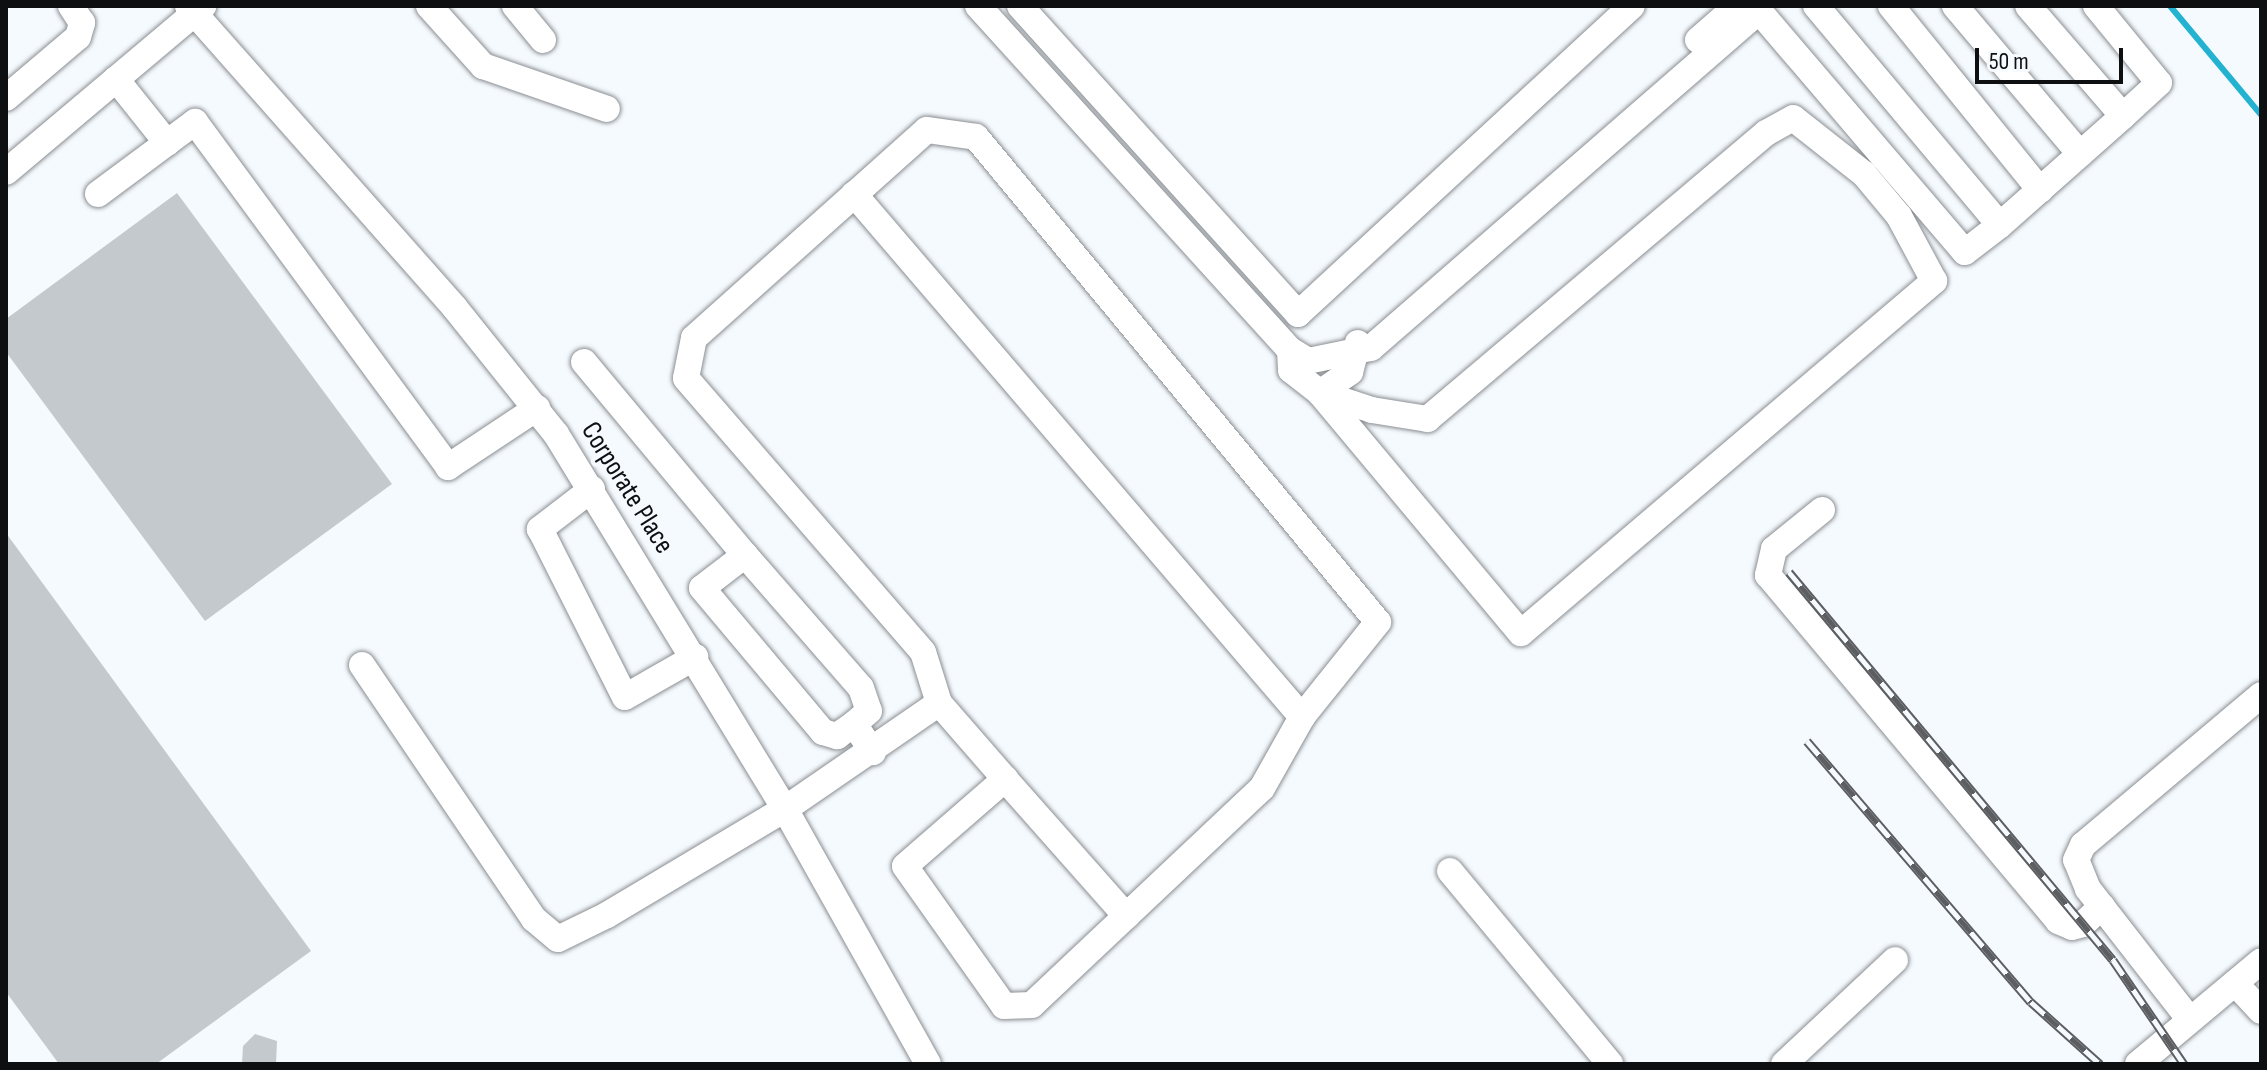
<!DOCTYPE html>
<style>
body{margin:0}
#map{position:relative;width:2267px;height:1070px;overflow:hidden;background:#f5fafe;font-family:"Sofia Sans Condensed",sans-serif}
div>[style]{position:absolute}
.stream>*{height:6px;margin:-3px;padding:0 3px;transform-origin:3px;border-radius:3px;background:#23b3d1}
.building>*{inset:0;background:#c4c9cd}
.roads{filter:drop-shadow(0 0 2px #8a8e92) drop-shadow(0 0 2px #8a8e92)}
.minor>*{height:26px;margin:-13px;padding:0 13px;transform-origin:13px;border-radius:13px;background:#fff}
.rail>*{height:9px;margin-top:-4.5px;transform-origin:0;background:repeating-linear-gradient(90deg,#f5fafe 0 18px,#5c5e61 0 36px);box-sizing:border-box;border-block:2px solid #5c5e61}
span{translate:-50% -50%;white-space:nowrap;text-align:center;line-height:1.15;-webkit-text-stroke:8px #f5fafe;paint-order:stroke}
.street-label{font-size:28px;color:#0e0f10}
.frame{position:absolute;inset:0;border:8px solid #0e0f10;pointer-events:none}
.scale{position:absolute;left:1975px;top:48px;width:148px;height:36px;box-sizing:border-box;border:4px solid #0e0f10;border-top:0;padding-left:10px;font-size:24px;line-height:28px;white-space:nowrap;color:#0e0f10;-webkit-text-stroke:6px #f5fafe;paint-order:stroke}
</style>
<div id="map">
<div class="stream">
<div style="left:2170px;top:6px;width:142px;rotate:50.1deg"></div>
</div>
<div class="building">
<div style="clip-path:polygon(177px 193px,392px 484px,205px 621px,6px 352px,6px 319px)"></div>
<div style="clip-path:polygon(6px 533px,311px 951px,156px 1064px,59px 1064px,6px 992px)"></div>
<div style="clip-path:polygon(255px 1034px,277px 1041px,276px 1064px,242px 1064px,243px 1046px)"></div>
</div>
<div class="roads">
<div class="minor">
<div style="left:188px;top:6px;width:403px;rotate:48.5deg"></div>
<div style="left:455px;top:308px;width:161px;rotate:51.3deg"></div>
<div style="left:556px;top:434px;width:439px;rotate:58.6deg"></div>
<div style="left:785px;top:809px;width:292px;rotate:60.7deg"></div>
<div style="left:429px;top:6px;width:81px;rotate:48deg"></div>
<div style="left:483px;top:66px;width:131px;rotate:19.1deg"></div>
<div style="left:515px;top:6px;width:44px;rotate:50.5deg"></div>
<div style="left:978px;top:6px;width:464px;rotate:47.8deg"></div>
<div style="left:1290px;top:350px;width:21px;rotate:31deg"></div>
<div style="left:1308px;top:361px;width:64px;rotate:-11.7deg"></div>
<div style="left:1371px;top:348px;width:514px;rotate:-40.98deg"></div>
<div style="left:1759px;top:11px;width:317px;rotate:49.5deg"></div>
<div style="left:1965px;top:252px;width:44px;rotate:-37.6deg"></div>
<div style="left:1020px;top:6px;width:415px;rotate:47.9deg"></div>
<div style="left:1298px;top:314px;width:454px;rotate:-42.7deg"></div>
<div style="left:1816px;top:6px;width:286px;rotate:50deg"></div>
<div style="left:2000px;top:225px;width:164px;rotate:-41.5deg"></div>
<div style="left:2123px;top:116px;width:145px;rotate:-130.8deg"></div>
<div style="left:1891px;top:6px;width:237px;rotate:51deg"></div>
<div style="left:1955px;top:6px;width:194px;rotate:49.8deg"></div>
<div style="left:2096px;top:6px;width:99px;rotate:50.7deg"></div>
<div style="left:2159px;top:83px;width:49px;rotate:137.5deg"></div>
<div style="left:1698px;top:40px;width:52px;rotate:-41.1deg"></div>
<div style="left:116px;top:79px;width:82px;rotate:51.4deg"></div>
<div style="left:6px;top:98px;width:94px;rotate:-40.3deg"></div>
<div style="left:78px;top:37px;width:15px;rotate:-74deg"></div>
<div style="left:82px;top:23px;width:20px;rotate:-123deg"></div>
<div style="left:6px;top:172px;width:258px;rotate:-40.1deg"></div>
<div style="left:98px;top:194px;width:121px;rotate:-36.6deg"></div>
<div style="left:195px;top:122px;width:428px;rotate:53.7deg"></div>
<div style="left:448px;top:467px;width:107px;rotate:-33.5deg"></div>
<div style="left:854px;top:194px;width:689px;rotate:49.42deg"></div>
<div style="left:1290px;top:350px;width:20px;rotate:87deg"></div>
<div style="left:1291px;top:370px;width:37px;rotate:38deg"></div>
<div style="left:1320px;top:393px;width:313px;rotate:50.1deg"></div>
<div style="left:1521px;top:633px;width:543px;rotate:-40.44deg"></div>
<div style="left:1934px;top:281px;width:74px;rotate:-118.3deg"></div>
<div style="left:1899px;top:216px;width:55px;rotate:-129.8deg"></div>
<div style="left:1864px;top:174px;width:90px;rotate:-141.7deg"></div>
<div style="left:1793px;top:118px;width:31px;rotate:151deg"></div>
<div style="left:1766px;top:133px;width:443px;rotate:139.8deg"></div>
<div style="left:1428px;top:419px;width:57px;rotate:-170.9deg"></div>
<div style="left:1372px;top:410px;width:55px;rotate:-161.9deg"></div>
<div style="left:584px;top:362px;width:251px;rotate:50.2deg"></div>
<div style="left:745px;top:555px;width:54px;rotate:142.5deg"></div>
<div style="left:702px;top:588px;width:188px;rotate:50deg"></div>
<div style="left:823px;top:732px;width:15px;rotate:16deg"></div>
<div style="left:837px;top:736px;width:21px;rotate:-35deg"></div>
<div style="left:854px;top:724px;width:34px;rotate:56deg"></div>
<div style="left:1320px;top:393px;width:37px;rotate:-35deg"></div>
<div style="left:1350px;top:372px;width:30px;rotate:-75deg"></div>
<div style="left:592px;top:489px;width:66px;rotate:142.4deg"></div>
<div style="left:540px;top:529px;width:188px;rotate:63.2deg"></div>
<div style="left:625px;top:697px;width:81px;rotate:-29.7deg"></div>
<div style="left:1822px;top:510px;width:62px;rotate:140.9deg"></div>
<div style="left:1774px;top:549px;width:27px;rotate:103deg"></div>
<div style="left:1768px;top:575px;width:451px;rotate:50deg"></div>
<div style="left:2058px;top:921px;width:15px;rotate:23deg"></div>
<div style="left:2072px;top:927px;width:11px;rotate:-15deg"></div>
<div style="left:2083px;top:924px;width:26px;rotate:-43deg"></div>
<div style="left:745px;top:555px;width:176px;rotate:48.9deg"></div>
<div style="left:861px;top:688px;width:24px;rotate:71deg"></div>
<div style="left:869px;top:711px;width:20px;rotate:139deg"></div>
<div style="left:362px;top:665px;width:307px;rotate:55.9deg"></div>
<div style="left:534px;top:919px;width:31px;rotate:40deg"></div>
<div style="left:558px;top:939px;width:55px;rotate:-26.1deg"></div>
<div style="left:607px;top:915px;width:207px;rotate:-30.8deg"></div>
<div style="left:785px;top:809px;width:187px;rotate:-34.5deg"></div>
<div style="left:939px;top:703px;width:53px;rotate:-107.4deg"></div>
<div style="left:923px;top:652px;width:362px;rotate:-130.9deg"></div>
<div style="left:686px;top:378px;width:41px;rotate:-78.7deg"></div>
<div style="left:694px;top:338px;width:312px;rotate:-41.8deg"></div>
<div style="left:927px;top:130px;width:49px;rotate:8.1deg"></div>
<div style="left:976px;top:137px;width:630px;rotate:50.35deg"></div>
<div style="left:1378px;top:622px;width:122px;rotate:128.7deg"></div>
<div style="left:1302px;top:717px;width:81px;rotate:119.4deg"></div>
<div style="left:1262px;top:788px;width:316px;rotate:136.7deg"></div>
<div style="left:1032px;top:1005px;width:28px;rotate:178deg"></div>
<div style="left:1004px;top:1006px;width:171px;rotate:-125.3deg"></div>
<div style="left:905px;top:866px;width:133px;rotate:-41deg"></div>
<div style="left:1005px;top:779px;width:101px;rotate:-131deg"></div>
<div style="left:1005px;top:779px;width:183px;rotate:48.5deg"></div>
<div style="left:1450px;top:871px;width:251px;rotate:50.3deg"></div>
<div style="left:2235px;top:983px;width:38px;rotate:47deg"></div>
<div style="left:2190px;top:1020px;width:166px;rotate:-127.9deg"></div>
<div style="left:2088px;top:889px;width:31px;rotate:-112deg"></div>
<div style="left:2076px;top:860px;width:17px;rotate:-65deg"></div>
<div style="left:2083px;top:845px;width:233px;rotate:-40.1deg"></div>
<div style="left:1784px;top:1064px;width:152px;rotate:-43.1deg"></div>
<div style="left:2138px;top:1064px;width:160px;rotate:-39.9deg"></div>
</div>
</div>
<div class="rail">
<div style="left:1789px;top:572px;width:505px;rotate:50.14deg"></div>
<div style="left:2113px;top:960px;width:126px;rotate:55.7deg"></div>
<div style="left:1807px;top:741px;width:344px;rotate:49.4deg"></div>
<div style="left:2031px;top:1002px;width:93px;rotate:41.9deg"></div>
</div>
<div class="street-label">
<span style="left:627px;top:488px;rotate:58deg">Corporate Place</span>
</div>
<div class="frame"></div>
<div class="scale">50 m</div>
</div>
